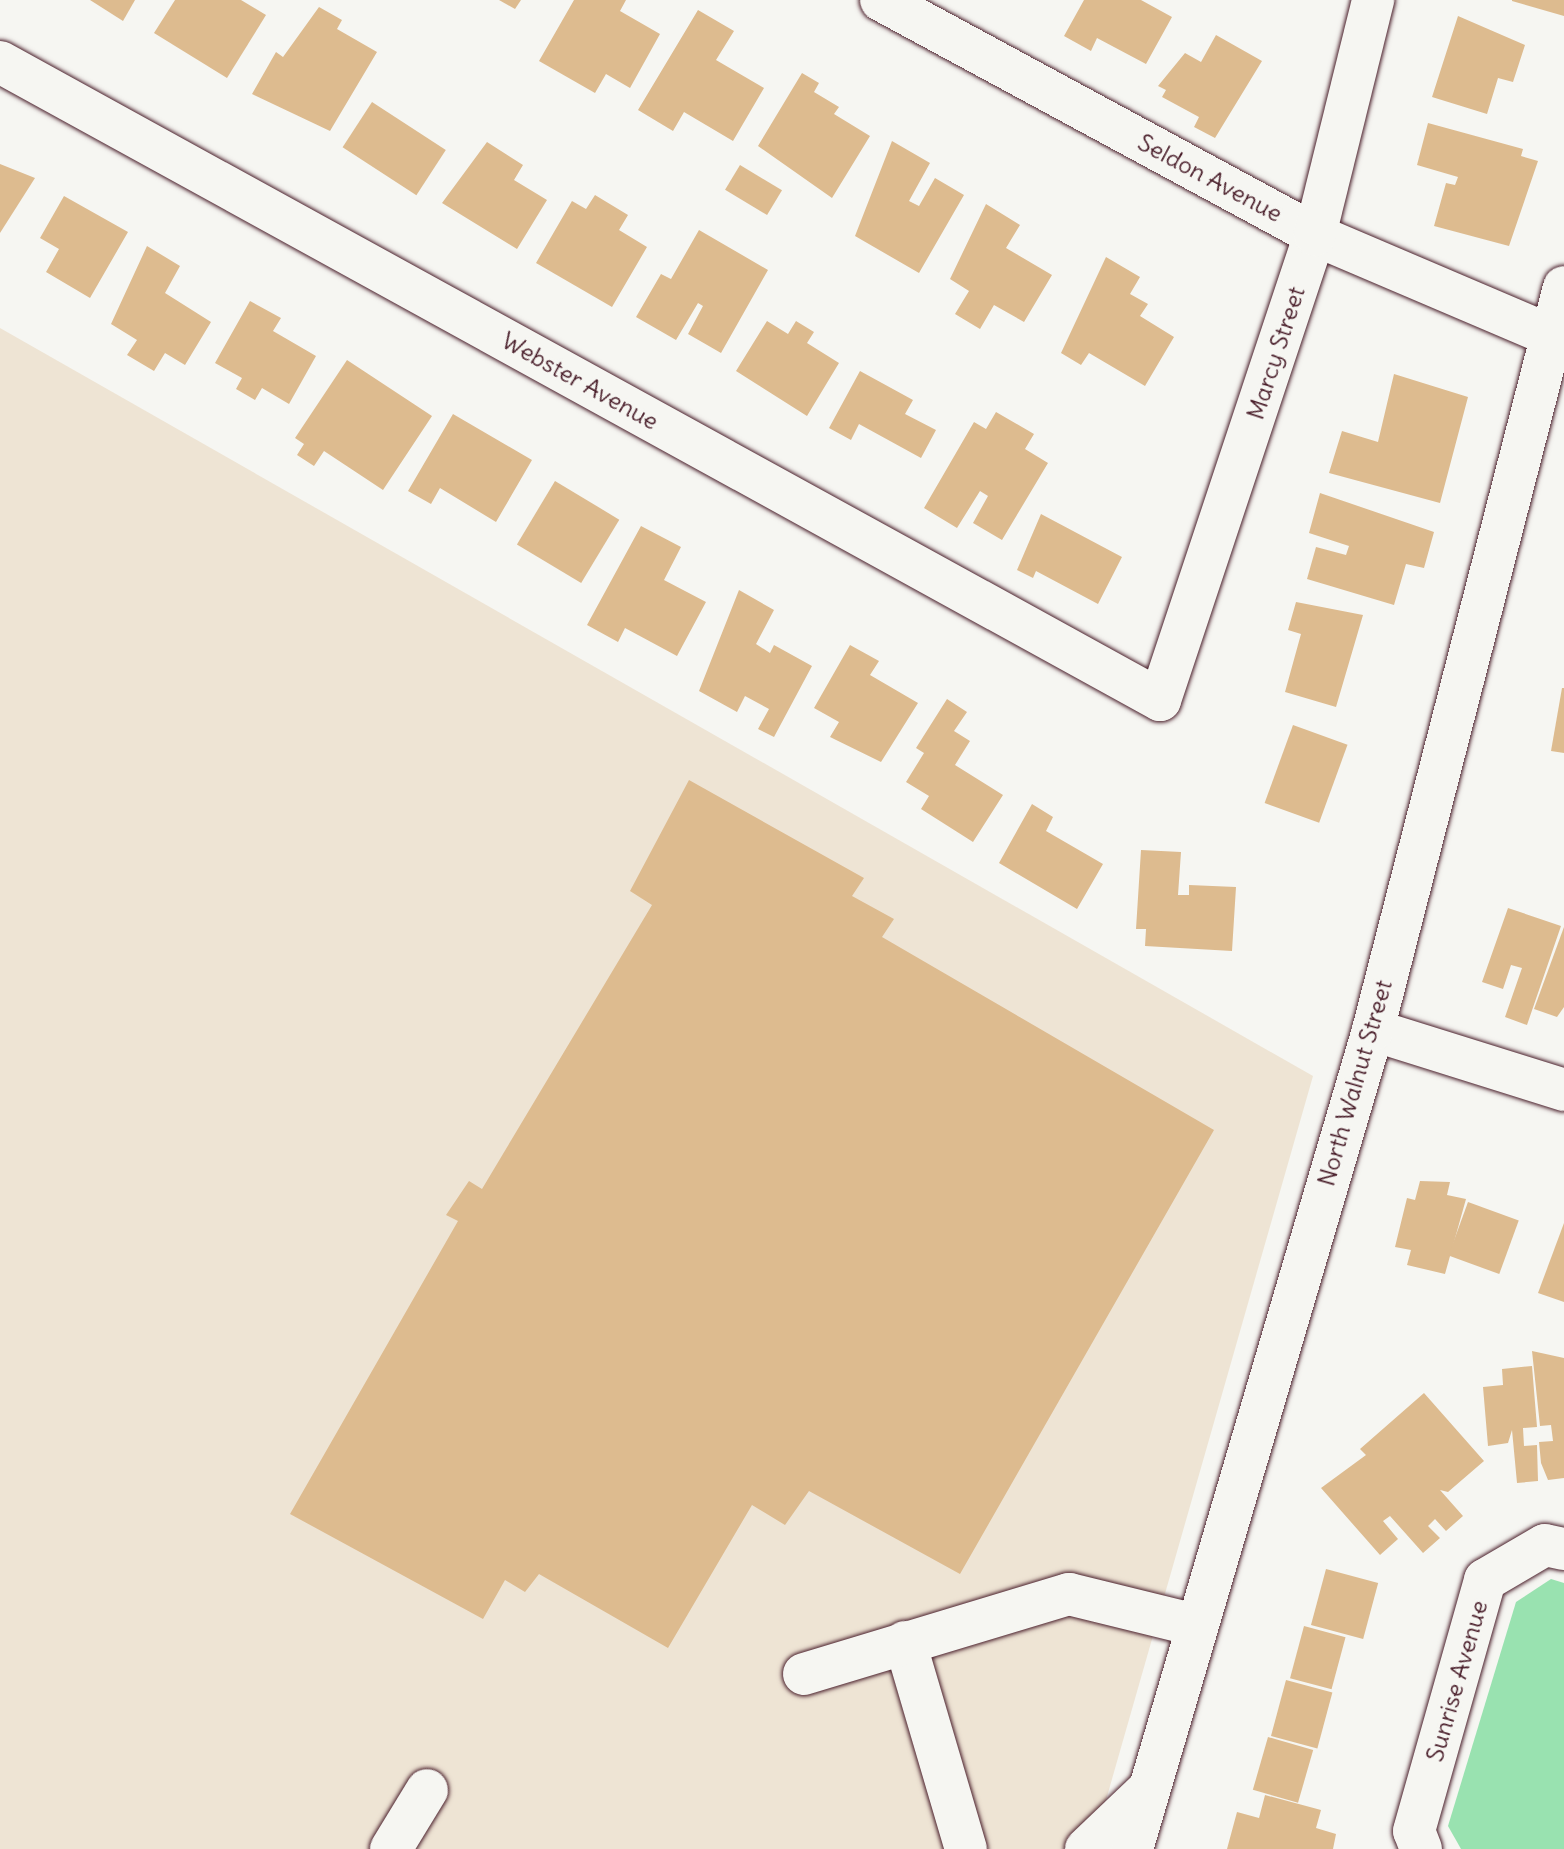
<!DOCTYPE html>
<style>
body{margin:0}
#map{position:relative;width:1564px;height:1849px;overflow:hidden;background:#f6f6f2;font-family:Delius,sans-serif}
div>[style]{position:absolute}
.built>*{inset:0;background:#eee4d4}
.green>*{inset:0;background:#99e2b0}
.building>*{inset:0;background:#ddbb8f;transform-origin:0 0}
.roads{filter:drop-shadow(0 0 2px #4a1f2b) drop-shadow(0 0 2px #4a1f2b)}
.minor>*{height:42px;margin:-21px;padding:0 21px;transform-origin:21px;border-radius:21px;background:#f6f6f2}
span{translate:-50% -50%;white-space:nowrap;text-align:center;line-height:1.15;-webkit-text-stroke:6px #f6f6f2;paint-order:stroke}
.street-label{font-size:24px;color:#4a1f2b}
</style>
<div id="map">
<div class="built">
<div style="clip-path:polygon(0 328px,1313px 1076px,1092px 1849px,0 1849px)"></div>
</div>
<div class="green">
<div style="clip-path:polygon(1551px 1579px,1564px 1583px,1564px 1849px,1461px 1849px,1448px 1826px,1516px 1602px)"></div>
</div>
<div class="building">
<div style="clip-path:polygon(90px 0,135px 0,123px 21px)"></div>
<div style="clip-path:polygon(175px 0,241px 0,266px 15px,227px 78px,154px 33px)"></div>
<div style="clip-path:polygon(499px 0,521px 0,515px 9px)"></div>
<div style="clip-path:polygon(574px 0,626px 0,620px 11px,660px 34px,630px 88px,606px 74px,595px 93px,539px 61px)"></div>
<div style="clip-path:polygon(1084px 0,1141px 0,1172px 17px,1146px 64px,1097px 38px,1091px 51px,1064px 36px)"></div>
<div style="clip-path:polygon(1512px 0,1564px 0,1564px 16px,1512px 1px)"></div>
<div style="clip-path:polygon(319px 7px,342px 20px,337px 29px,377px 52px,330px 131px,252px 94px,276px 52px,283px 57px)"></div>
<div style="clip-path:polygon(698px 10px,734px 31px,716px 60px,764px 88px,733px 141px,684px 112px,673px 131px,638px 110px)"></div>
<div style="clip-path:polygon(1458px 16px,1525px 45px,1513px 82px,1498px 78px,1487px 114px,1432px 97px)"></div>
<div style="clip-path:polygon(1216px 35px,1262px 61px,1215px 138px,1194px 127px,1199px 117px,1162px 97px,1166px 90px,1158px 86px,1185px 53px,1201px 62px)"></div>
<div style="clip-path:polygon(802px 73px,819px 83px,814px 92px,839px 107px,834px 114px,870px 136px,832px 198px,758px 146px)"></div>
<div style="left:372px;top:102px;width:88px;height:54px;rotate:33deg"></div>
<div style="clip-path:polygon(1428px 123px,1523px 149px,1521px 156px,1538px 161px,1509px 246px,1434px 226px,1446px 183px,1455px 185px,1458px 177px,1417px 165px)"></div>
<div style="clip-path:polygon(892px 141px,930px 163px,909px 201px,919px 206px,935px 178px,964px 195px,919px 273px,855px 236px)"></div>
<div style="clip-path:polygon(487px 142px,523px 165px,514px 180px,547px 200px,517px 249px,442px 203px)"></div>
<div style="clip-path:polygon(0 164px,35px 178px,0 233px)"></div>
<div style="left:740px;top:165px;width:49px;height:29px;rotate:31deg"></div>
<div style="clip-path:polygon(595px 195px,628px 215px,619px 230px,647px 247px,612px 307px,536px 263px,572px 201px,586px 209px)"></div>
<div style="clip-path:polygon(64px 196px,128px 232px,90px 298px,46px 272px,59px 249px,40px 238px)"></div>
<div style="clip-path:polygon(986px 204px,1020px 225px,1006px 248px,1052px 275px,1024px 322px,994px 305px,980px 329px,955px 314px,969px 291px,950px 279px)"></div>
<div style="clip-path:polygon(699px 230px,768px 270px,721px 353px,688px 334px,703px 306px,698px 303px,676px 340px,636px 317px,661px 274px,671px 279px)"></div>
<div style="clip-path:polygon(147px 246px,180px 266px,165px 293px,211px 322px,185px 365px,165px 353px,154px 371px,127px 355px,137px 340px,111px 324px)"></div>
<div style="clip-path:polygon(1106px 257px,1140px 277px,1130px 294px,1148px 304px,1140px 316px,1174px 337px,1145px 386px,1089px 353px,1081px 365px,1061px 353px)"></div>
<div style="clip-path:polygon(250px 301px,281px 318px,273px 331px,316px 356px,289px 404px,262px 388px,255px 400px,236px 389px,242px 378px,215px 363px)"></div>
<div style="clip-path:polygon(767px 321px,788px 334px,796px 321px,814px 332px,807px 343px,839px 363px,807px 416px,736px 371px)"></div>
<div style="clip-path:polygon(347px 360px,432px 416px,383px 490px,324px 451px,314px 466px,297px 455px,304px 444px,295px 438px)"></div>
<div style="clip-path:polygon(860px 371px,913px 400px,905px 414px,936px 430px,921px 458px,859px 424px,851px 440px,829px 428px)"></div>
<div style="clip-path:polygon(1394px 374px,1468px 397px,1440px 503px,1329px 473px,1342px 431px,1378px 442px)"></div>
<div style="clip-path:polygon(996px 412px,1034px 434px,1025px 449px,1048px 463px,1002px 540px,973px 523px,988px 496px,980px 491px,957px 528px,924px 508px,974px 422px,986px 429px)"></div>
<div style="clip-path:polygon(453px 414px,532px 460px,496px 522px,440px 488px,431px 504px,408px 491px)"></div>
<div style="left:555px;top:481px;width:75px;height:74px;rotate:31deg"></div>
<div style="clip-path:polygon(1320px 493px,1434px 532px,1424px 568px,1406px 564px,1394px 605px,1307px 579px,1316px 547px,1346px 555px,1349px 546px,1309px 533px)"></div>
<div style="clip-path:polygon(1041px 514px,1122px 557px,1098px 604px,1036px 571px,1033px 578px,1017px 570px)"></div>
<div style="clip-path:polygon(641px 526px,681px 547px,664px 580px,706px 602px,677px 656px,625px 628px,618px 642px,587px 625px)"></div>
<div style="clip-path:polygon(739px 590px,774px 610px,756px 644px,770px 653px,774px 645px,812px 666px,774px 737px,758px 729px,769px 709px,745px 696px,737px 712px,699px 691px)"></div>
<div style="clip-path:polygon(1296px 602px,1363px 615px,1336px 707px,1285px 692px,1301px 634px,1288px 630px)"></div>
<div style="clip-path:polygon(850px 645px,879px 661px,870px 675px,918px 703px,881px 762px,830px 737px,839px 722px,814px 708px)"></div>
<div style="clip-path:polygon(1562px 688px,1564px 688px,1564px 753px,1551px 751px)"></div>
<div style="clip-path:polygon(947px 699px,967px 712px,954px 731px,970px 741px,955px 765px,1003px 795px,973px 842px,921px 809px,929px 796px,906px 782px,924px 753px,916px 748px)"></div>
<div style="left:1293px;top:725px;width:58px;height:83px;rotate:20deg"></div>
<div style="clip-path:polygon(689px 780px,864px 878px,852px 896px,894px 919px,882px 937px,1214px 1130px,960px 1574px,809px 1491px,785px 1525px,752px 1505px,668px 1648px,539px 1574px,525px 1592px,505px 1580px,483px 1619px,290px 1514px,458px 1221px,446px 1215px,469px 1181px,482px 1189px,652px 905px,630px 891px)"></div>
<div style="clip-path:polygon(1032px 804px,1053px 817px,1046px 831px,1103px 864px,1077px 909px,999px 863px)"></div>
<div style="clip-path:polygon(1141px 850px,1181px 852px,1178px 895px,1189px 895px,1189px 885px,1236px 887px,1232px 951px,1145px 946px,1146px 929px,1136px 929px)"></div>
<div style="clip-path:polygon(1508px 908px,1561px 926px,1527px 1025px,1505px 1017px,1522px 968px,1511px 965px,1503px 989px,1482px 982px)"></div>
<div style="clip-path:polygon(1564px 927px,1564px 1007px,1557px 1017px,1534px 1009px)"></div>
<div style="clip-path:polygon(1420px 1181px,1450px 1182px,1447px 1195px,1466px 1199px,1445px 1274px,1407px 1265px,1411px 1250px,1395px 1247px,1407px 1198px,1415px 1200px)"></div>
<div style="left:1468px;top:1202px;width:54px;height:57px;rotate:20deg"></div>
<div style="clip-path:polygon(1564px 1223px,1564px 1302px,1538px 1293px)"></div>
<div style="clip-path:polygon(1532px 1351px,1564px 1358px,1564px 1478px,1548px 1480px,1541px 1463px,1539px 1442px,1553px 1441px,1551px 1425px,1540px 1426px)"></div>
<div style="clip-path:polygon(1532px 1366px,1537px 1427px,1523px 1428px,1524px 1446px,1537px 1445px,1538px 1481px,1517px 1483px,1512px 1430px,1508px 1443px,1488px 1446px,1483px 1387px,1503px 1385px,1502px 1369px)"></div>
<div style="clip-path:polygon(1424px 1393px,1484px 1461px,1448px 1492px,1440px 1490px,1463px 1516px,1446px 1531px,1435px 1519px,1428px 1526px,1440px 1538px,1423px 1553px,1390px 1516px,1383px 1521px,1398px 1539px,1380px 1555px,1321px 1488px,1366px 1455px,1360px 1449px)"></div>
<div style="left:1326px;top:1569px;width:54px;height:58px;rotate:15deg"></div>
<div style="left:1304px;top:1626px;width:43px;height:54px;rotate:15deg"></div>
<div style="left:1286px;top:1680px;width:48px;height:58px;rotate:15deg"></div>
<div style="left:1268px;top:1737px;width:47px;height:55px;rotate:16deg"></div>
<div style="clip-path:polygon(1265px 1795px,1321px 1810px,1316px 1828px,1336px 1834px,1333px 1849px,1227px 1849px,1237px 1812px,1259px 1818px)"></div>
</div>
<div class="roads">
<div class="minor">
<div style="left:881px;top:0;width:494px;rotate:28.4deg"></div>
<div style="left:1315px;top:235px;width:255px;rotate:23.1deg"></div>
<div style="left:0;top:62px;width:1324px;rotate:28.81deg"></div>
<div style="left:1160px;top:700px;width:490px;rotate:-71.6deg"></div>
<div style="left:1315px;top:235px;width:242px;rotate:-76.1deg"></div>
<div style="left:1373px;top:1030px;width:200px;rotate:17.4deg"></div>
<div style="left:905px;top:1642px;width:216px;rotate:73.6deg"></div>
<div style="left:804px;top:1674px;width:277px;rotate:-16.8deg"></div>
<div style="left:1069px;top:1594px;width:130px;rotate:13.8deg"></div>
<div style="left:391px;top:1849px;width:69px;rotate:-58.6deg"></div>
<div style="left:1086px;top:1849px;width:87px;rotate:-43.6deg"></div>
<div style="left:1132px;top:1849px;width:854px;rotate:-73.6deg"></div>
<div style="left:1373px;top:1030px;width:767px;rotate:-75.58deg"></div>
<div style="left:1421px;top:1849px;width:19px;rotate:-111deg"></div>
<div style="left:1414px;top:1831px;width:261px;rotate:-74.2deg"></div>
<div style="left:1485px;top:1580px;width:69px;rotate:-30.3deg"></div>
<div style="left:1545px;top:1545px;width:19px;rotate:12deg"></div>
</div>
</div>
<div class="street-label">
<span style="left:1210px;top:178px;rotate:28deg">Seldon Avenue</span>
<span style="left:1276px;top:353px;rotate:-72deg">Marcy Street</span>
<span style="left:580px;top:381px;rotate:29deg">Webster Avenue</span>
<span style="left:1355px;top:1083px;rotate:-74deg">North Walnut Street</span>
<span style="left:1457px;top:1681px;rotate:-74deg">Sunrise Avenue</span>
</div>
</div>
